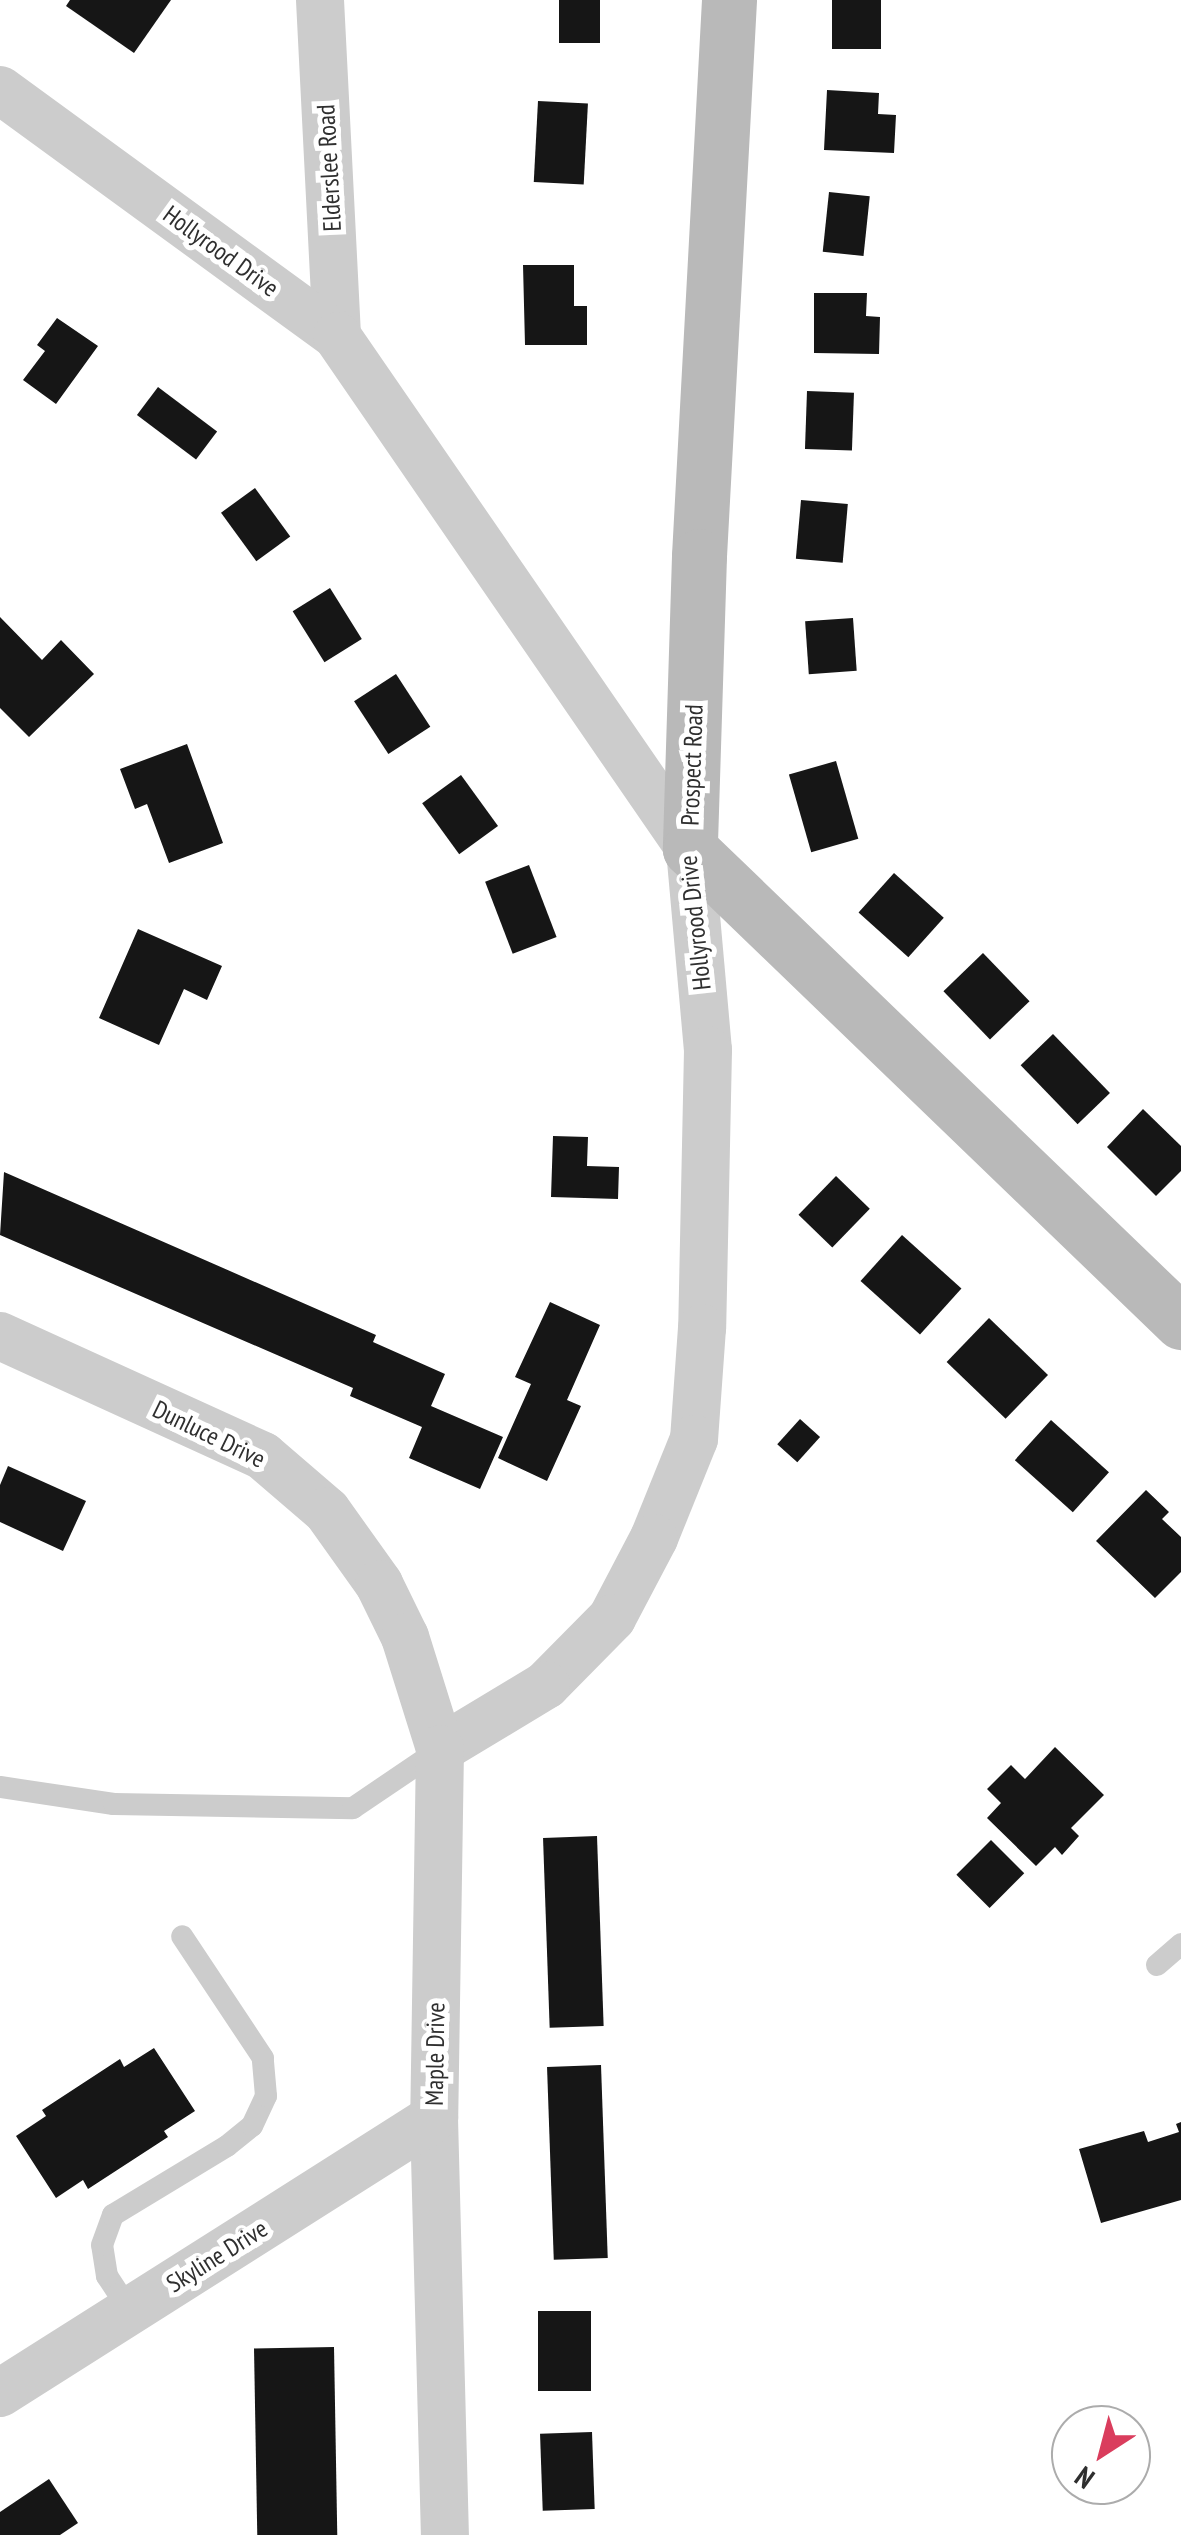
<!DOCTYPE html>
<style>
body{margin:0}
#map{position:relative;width:1181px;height:2535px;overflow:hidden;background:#fff;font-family:"PT Sans Narrow",sans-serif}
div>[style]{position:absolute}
.building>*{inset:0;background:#161616;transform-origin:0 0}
.lane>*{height:22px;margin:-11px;padding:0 11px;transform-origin:11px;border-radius:11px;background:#ccc}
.street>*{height:48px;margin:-24px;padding:0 24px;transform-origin:24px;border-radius:24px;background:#ccc}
.secondary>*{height:55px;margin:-27.5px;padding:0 27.5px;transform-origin:27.5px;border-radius:27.5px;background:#b9b9b9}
span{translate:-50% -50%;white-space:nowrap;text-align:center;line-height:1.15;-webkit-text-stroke:10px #fff;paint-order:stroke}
.street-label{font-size:25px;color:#2f2f2f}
.north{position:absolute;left:1051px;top:2405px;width:100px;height:100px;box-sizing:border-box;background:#fff;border:2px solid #acacac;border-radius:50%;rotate:216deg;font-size:28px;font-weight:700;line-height:40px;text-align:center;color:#2f2f2f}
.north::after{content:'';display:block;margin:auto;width:35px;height:45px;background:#da3d5d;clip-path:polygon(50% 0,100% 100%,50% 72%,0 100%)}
</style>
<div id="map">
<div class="building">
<div style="clip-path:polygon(70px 0,171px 0,134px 53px,66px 6px)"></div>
<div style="left:559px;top:0;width:41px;height:43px"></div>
<div style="left:832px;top:0;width:49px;height:49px"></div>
<div style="clip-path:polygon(827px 90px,879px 93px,878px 114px,896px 115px,894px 153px,824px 150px)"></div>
<div style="left:538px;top:101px;width:50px;height:81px;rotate:3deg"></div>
<div style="left:829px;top:192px;width:41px;height:60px;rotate:6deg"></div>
<div style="clip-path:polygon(523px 265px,574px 265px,574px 306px,587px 306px,587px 345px,525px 345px)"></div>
<div style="clip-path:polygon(814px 293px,867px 293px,866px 316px,880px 317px,879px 354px,814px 353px)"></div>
<div style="clip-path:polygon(57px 318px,98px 346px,56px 404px,23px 380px,45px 351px,37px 345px)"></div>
<div style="left:158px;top:387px;width:74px;height:35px;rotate:37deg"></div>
<div style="left:807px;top:391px;width:47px;height:58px;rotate:2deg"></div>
<div style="left:255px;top:488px;width:60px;height:42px;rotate:54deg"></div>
<div style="left:801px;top:500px;width:47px;height:59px;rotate:5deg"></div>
<div style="left:330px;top:588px;width:60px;height:44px;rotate:58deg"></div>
<div style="clip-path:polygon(0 617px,42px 660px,61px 640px,94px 674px,29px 737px,0 708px)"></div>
<div style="left:853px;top:618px;width:53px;height:48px;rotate:86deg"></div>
<div style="left:396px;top:674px;width:63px;height:50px;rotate:57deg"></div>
<div style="clip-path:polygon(187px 744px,223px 843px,169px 863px,147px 804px,135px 809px,120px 769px)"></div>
<div style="left:836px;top:761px;width:81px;height:49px;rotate:74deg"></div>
<div style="left:461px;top:775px;width:63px;height:48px;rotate:54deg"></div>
<div style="left:529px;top:865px;width:77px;height:47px;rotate:69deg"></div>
<div style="left:894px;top:873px;width:67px;height:53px;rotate:42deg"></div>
<div style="clip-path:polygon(138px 929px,222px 966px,207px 1000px,184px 989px,159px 1045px,99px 1018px)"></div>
<div style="left:983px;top:953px;width:67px;height:55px;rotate:46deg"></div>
<div style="left:1053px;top:1034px;width:82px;height:45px;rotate:46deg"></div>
<div style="clip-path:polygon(1143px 1109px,1181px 1146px,1181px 1171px,1156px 1196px,1107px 1147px)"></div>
<div style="clip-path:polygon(553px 1136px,588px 1137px,587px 1166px,619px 1167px,618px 1199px,551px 1197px)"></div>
<div style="clip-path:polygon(4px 1172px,376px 1335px,373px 1342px,445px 1374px,431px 1406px,503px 1437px,480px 1489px,409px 1458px,422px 1427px,350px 1396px,353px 1388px,0 1235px)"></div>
<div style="left:836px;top:1176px;width:47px;height:54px;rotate:44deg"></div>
<div style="left:902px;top:1235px;width:80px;height:62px;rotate:42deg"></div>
<div style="clip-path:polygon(550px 1302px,600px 1325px,567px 1400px,581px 1406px,547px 1481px,498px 1458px,531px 1384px,515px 1377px)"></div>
<div style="left:989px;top:1318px;width:82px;height:61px;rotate:44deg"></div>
<div style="left:800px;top:1419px;width:27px;height:34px;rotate:42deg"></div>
<div style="left:1051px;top:1420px;width:78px;height:54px;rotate:42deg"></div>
<div style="clip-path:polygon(8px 1466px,86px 1501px,63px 1551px,0 1522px,0 1485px)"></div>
<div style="clip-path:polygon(1146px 1490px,1169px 1512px,1162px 1519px,1181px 1537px,1181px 1572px,1155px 1598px,1096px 1541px)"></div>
<div style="clip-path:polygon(1055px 1747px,1104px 1795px,1071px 1828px,1079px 1836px,1062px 1855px,1055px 1847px,1036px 1866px,987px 1818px,1001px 1803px,987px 1789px,1011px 1765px,1025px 1779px)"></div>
<div style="left:597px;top:1836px;width:190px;height:54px;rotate:88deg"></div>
<div style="left:991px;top:1840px;width:47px;height:49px;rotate:45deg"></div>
<div style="clip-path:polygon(154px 2048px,195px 2111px,164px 2131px,168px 2137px,88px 2189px,83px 2180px,56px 2198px,16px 2136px,46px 2116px,42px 2110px,120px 2059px,124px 2067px)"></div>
<div style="left:601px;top:2065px;width:193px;height:54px;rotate:88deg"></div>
<div style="clip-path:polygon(1181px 2122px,1181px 2200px,1101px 2223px,1079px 2149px,1144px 2131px,1148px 2142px,1179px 2132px,1176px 2124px)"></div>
<div style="left:538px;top:2311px;width:53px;height:80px"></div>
<div style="left:334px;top:2347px;width:188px;height:80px;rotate:89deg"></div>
<div style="left:592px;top:2432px;width:77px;height:52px;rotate:88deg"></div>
<div style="clip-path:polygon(49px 2479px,78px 2523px,60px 2535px,0 2535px,0 2512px)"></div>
</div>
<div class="lane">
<div style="left:0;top:1787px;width:115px;rotate:8.5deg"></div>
<div style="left:114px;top:1804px;width:239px;rotate:1deg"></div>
<div style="left:353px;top:1808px;width:105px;rotate:-34.1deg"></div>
<div style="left:1157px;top:1965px;width:32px;rotate:-41deg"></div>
<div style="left:130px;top:2311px;width:42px;rotate:-123.3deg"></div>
<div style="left:107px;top:2276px;width:31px;rotate:-99deg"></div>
<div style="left:102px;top:2245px;width:32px;rotate:-70deg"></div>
<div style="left:113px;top:2215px;width:133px;rotate:-31.2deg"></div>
<div style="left:227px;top:2146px;width:32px;rotate:-39deg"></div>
<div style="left:252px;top:2126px;width:33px;rotate:-65deg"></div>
<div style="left:266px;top:2096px;width:38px;rotate:-95deg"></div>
<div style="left:263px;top:2058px;width:146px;rotate:-123.6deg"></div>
</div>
<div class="street">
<div style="left:320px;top:0;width:336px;rotate:87.1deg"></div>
<div style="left:0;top:90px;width:417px;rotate:36.1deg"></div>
<div style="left:337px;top:336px;width:623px;rotate:55.47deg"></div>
<div style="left:690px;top:849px;width:202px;rotate:84.9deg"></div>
<div style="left:708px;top:1050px;width:278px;rotate:91.2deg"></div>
<div style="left:702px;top:1328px;width:111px;rotate:94.1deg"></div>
<div style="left:694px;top:1439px;width:107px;rotate:112deg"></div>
<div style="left:654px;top:1538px;width:90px;rotate:117.7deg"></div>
<div style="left:612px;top:1618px;width:94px;rotate:134.6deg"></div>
<div style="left:546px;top:1685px;width:124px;rotate:148.9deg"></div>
<div style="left:0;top:1336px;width:289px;rotate:24.5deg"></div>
<div style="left:263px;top:1456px;width:84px;rotate:40.7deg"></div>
<div style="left:327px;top:1511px;width:90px;rotate:54.5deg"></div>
<div style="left:379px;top:1584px;width:59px;rotate:63.9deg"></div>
<div style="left:405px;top:1637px;width:117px;rotate:72.6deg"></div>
<div style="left:440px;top:1749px;width:369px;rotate:90.9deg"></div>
<div style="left:434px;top:2118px;width:417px;rotate:88.5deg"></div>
<div style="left:0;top:2393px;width:514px;rotate:-32.36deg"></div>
</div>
<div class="secondary">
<div style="left:729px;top:0;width:557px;rotate:93.09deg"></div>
<div style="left:699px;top:556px;width:293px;rotate:91.8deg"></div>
<div style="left:690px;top:849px;width:682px;rotate:43.93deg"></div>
</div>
<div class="street-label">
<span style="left:329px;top:168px;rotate:-93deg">Elderslee Road</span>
<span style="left:221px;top:251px;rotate:36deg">Hollyrood Drive</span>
<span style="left:692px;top:765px;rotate:-88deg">Prospect Road</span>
<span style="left:695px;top:923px;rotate:-96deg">Hollyrood Drive</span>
<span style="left:209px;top:1434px;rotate:26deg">Dunluce Drive</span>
<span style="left:435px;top:2054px;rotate:-89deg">Maple Drive</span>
<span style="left:217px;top:2256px;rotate:-32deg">Skyline Drive</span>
</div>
<div class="north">N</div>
</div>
